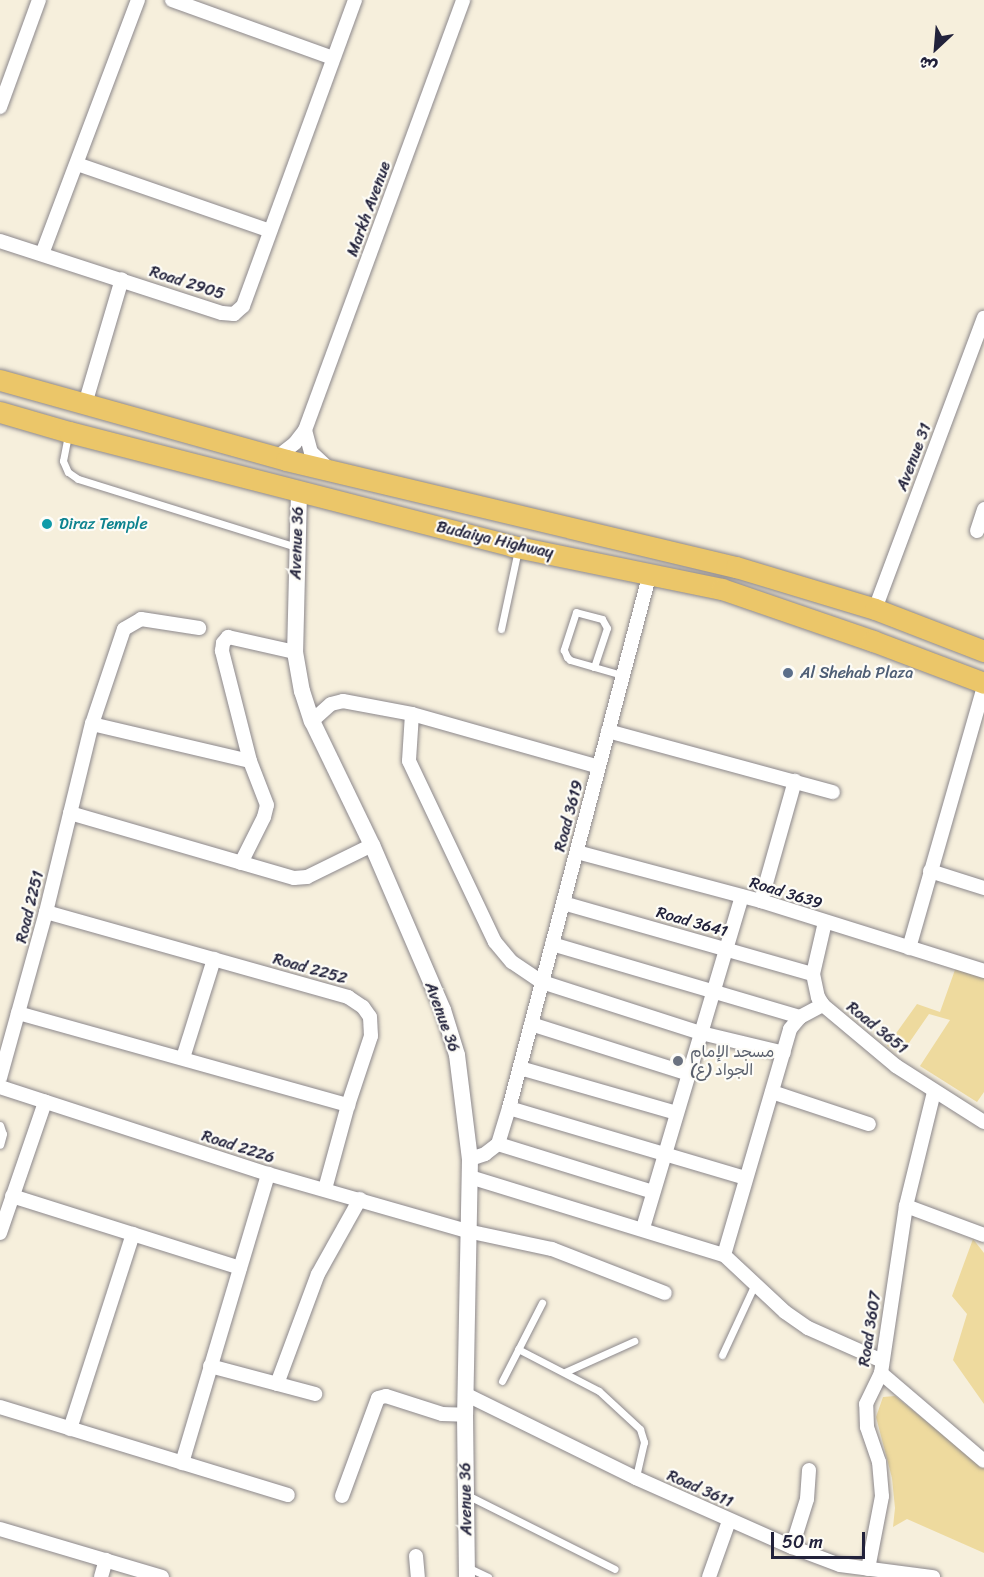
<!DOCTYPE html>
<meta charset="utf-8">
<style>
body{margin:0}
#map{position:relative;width:984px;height:1577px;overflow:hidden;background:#f6efdc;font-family:Sriracha,"Playpen Sans Arabic",sans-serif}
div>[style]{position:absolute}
.sand>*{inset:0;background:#eeda9e}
.roads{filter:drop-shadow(0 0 2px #8c888c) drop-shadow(0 0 2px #8c888c)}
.service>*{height:7px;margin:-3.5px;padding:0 3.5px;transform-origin:3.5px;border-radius:3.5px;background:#fff}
.minor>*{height:14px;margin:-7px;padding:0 7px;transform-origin:7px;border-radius:7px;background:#fff}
.tertiary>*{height:16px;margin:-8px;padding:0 8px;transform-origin:8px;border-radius:8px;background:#fff}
.primary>*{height:21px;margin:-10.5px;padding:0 10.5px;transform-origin:10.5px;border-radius:10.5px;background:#ebc669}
.dots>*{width:16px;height:16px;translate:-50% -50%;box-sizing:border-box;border:3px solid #fdfcf7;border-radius:50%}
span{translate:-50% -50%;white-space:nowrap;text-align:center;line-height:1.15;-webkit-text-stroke:4.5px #fdfcf7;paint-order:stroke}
.street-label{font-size:16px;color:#22223b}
.culture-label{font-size:16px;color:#0d838f}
.left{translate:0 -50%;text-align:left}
.service-label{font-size:16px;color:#4e5e75}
.worship-label{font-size:16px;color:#5b616d}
.north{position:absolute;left:906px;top:18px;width:60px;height:60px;-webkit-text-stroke:4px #fdfcf7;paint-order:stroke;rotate:206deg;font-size:16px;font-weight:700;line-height:24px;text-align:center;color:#22223b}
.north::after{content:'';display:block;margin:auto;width:21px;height:27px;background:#22223b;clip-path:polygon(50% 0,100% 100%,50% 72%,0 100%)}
.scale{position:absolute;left:771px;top:1532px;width:94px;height:27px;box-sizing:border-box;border:3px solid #22223b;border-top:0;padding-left:8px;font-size:18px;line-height:21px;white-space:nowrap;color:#22223b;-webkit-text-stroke:4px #fdfcf7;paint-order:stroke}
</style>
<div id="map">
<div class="sand">
<div style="clip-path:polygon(956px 967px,984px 973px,984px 1092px,977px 1102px,920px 1066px,950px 1020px,929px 1014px,902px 1053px,887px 1046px,917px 1004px,940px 1012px)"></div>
<div style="clip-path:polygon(973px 1239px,984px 1253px,984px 1404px,953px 1360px,967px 1314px,952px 1296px)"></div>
<div style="clip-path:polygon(895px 1396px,984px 1468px,984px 1553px,907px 1519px,893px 1527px,895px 1508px,892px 1478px,876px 1417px,883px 1397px)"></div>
</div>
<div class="roads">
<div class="service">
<div style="left:68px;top:435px;width:26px;rotate:101deg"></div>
<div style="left:63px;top:461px;width:12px;rotate:66deg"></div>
<div style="left:68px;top:472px;width:12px;rotate:35deg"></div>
<div style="left:78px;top:479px;width:228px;rotate:17.3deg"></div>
<div style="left:501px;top:629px;width:81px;rotate:-77.9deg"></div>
<div style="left:594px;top:667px;width:41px;rotate:-71.6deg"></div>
<div style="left:607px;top:628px;width:10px;rotate:-119deg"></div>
<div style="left:602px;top:619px;width:27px;rotate:-165deg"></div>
<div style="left:576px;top:612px;width:40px;rotate:108deg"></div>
<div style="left:564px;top:650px;width:8px;rotate:67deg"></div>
<div style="left:567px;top:657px;width:4px;rotate:45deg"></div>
<div style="left:570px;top:660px;width:25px;rotate:16deg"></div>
<div style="left:594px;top:667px;width:29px;rotate:16deg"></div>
<div style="left:0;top:1125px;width:9px;rotate:72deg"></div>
<div style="left:3px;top:1134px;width:11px;rotate:105deg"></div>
<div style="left:518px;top:1349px;width:91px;rotate:27.4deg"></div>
<div style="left:599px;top:1391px;width:56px;rotate:42.8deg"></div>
<div style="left:640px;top:1429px;width:14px;rotate:73deg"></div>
<div style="left:644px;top:1442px;width:37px;rotate:103deg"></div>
<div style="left:722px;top:1355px;width:78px;rotate:-65.1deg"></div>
<div style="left:565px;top:1372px;width:76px;rotate:-24.2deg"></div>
<div style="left:502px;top:1381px;width:88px;rotate:-62.9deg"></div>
<div style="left:467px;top:1495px;width:165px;rotate:26.6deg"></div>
<div style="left:469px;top:1568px;width:21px;rotate:25deg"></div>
</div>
<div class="minor">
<div style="left:172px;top:0;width:171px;rotate:19.8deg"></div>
<div style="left:0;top:107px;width:114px;rotate:-70deg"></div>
<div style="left:77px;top:164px;width:204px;rotate:19.1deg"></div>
<div style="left:0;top:241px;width:233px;rotate:18deg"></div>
<div style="left:222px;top:313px;width:12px;rotate:5deg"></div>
<div style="left:234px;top:314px;width:12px;rotate:-42deg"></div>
<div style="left:243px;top:306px;width:326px;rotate:-69.9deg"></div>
<div style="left:42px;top:254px;width:272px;rotate:-69.3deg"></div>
<div style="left:85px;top:404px;width:130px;rotate:-73.5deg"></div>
<div style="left:305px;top:430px;width:23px;rotate:75deg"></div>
<div style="left:311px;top:452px;width:22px;rotate:43deg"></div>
<div style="left:276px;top:458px;width:24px;rotate:-38deg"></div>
<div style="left:295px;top:443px;width:16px;rotate:-52deg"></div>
<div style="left:305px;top:430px;width:458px;rotate:-69.8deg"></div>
<div style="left:977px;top:531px;width:23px;rotate:-72deg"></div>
<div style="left:875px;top:609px;width:311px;rotate:-69.5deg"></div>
<div style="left:412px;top:714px;width:47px;rotate:93.7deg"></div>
<div style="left:409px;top:761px;width:200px;rotate:64.6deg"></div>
<div style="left:495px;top:942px;width:26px;rotate:50deg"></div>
<div style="left:512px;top:962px;width:36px;rotate:34deg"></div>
<div style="left:542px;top:982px;width:167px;rotate:17.8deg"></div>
<div style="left:701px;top:1033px;width:85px;rotate:13.5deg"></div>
<div style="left:312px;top:721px;width:25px;rotate:-42deg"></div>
<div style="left:331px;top:704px;width:12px;rotate:-14deg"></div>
<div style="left:343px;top:701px;width:70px;rotate:10.7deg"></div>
<div style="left:412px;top:714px;width:194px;rotate:15.8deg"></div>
<div style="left:92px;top:724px;width:162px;rotate:13.2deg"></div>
<div style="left:608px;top:731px;width:233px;rotate:15.2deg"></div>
<div style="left:70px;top:813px;width:233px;rotate:16.2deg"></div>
<div style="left:294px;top:878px;width:13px;rotate:-4deg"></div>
<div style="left:307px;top:877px;width:72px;rotate:-26.2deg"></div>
<div style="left:577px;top:852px;width:190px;rotate:14.9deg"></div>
<div style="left:761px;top:901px;width:234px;rotate:17.4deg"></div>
<div style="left:241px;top:863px;width:51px;rotate:-63.4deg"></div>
<div style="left:264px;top:817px;width:12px;rotate:-76deg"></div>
<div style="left:267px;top:805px;width:47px;rotate:-111.1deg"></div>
<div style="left:250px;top:761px;width:114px;rotate:-104.3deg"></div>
<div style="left:222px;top:651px;width:8px;rotate:-83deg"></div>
<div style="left:223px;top:643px;width:8px;rotate:-50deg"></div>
<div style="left:228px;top:637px;width:69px;rotate:12.6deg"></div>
<div style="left:930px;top:871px;width:57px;rotate:17.5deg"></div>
<div style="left:761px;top:901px;width:125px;rotate:-74.2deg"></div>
<div style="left:563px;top:903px;width:260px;rotate:15.9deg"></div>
<div style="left:46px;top:912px;width:314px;rotate:15.7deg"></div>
<div style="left:348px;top:997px;width:18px;rotate:34deg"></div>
<div style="left:363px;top:1007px;width:12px;rotate:55deg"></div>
<div style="left:370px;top:1017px;width:19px;rotate:87deg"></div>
<div style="left:371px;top:1036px;width:73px;rotate:108.4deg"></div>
<div style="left:348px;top:1105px;width:87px;rotate:105.3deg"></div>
<div style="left:825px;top:922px;width:53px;rotate:103deg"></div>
<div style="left:813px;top:974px;width:24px;rotate:78deg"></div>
<div style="left:818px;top:997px;width:9px;rotate:58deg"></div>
<div style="left:823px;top:1005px;width:95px;rotate:39.9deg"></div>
<div style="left:896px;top:1066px;width:104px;rotate:32.5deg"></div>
<div style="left:552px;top:944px;width:259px;rotate:16.4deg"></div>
<div style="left:909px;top:948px;width:273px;rotate:-74deg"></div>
<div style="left:18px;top:1013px;width:343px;rotate:15.6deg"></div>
<div style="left:531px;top:1024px;width:166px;rotate:17.6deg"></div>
<div style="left:183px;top:1058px;width:104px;rotate:-72.6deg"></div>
<div style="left:520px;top:1068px;width:163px;rotate:16deg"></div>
<div style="left:0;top:1078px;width:172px;rotate:-74.5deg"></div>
<div style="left:46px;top:912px;width:194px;rotate:-76.3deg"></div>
<div style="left:92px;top:724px;width:100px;rotate:-71.4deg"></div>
<div style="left:124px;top:629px;width:20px;rotate:-30deg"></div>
<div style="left:141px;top:619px;width:59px;rotate:8.8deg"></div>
<div style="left:0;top:1087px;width:282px;rotate:18deg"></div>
<div style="left:268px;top:1174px;width:207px;rotate:16deg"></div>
<div style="left:467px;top:1231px;width:87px;rotate:12deg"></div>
<div style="left:552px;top:1249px;width:121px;rotate:21.3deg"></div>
<div style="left:772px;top:1092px;width:102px;rotate:18.3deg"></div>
<div style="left:509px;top:1108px;width:247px;rotate:16.5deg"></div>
<div style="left:498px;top:1144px;width:162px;rotate:17.2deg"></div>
<div style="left:470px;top:1159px;width:16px;rotate:-18deg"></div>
<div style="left:485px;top:1154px;width:16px;rotate:-38deg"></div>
<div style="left:498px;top:1144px;width:38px;rotate:-73deg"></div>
<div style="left:509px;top:1108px;width:553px;rotate:-75.24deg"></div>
<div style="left:470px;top:1177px;width:266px;rotate:17.1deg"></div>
<div style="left:724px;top:1255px;width:83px;rotate:43.1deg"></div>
<div style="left:785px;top:1312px;width:28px;rotate:35deg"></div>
<div style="left:808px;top:1328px;width:81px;rotate:24deg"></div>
<div style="left:12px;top:1196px;width:239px;rotate:17.5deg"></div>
<div style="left:906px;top:1206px;width:83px;rotate:20.4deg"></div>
<div style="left:643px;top:1228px;width:346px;rotate:-73.4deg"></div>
<div style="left:0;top:1233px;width:139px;rotate:-71deg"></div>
<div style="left:724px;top:1255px;width:235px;rotate:-73.7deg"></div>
<div style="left:790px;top:1029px;width:16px;rotate:-50deg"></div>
<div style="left:800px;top:1017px;width:26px;rotate:-28deg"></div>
<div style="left:210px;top:1366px;width:109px;rotate:14.9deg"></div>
<div style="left:881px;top:1373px;width:135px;rotate:40.5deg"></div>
<div style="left:277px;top:1384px;width:117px;rotate:-69.6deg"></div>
<div style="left:318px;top:1274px;width:86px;rotate:-60.8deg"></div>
<div style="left:465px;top:1394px;width:191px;rotate:26.2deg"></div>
<div style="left:636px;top:1478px;width:171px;rotate:23.9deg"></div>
<div style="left:792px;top:1547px;width:51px;rotate:20.6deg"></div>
<div style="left:840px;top:1565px;width:94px;rotate:7.4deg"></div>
<div style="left:0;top:1407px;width:301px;rotate:17deg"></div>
<div style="left:70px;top:1429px;width:205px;rotate:-72.1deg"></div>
<div style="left:182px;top:1463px;width:302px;rotate:-73.4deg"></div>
<div style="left:342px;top:1496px;width:104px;rotate:-69.8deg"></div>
<div style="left:378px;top:1398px;width:8px;rotate:-14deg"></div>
<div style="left:386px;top:1396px;width:59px;rotate:17.8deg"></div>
<div style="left:442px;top:1414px;width:23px;rotate:2deg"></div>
<div style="left:0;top:1529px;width:169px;rotate:16.5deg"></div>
<div style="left:792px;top:1547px;width:50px;rotate:-72.6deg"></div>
<div style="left:807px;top:1499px;width:29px;rotate:-86deg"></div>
<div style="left:416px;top:1556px;width:21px;rotate:85deg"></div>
<div style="left:868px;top:1569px;width:74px;rotate:-79.1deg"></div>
<div style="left:882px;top:1496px;width:34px;rotate:-95deg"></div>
<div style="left:879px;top:1462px;width:37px;rotate:-109deg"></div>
<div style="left:867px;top:1427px;width:23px;rotate:-92deg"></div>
<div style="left:866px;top:1404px;width:34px;rotate:-64deg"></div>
<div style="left:881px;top:1373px;width:169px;rotate:-81.5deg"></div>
<div style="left:906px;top:1206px;width:117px;rotate:-76.2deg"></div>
<div style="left:101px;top:1577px;width:18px;rotate:-74deg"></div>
<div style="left:709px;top:1577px;width:59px;rotate:-70.3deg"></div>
</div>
<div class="tertiary">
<div style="left:299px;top:492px;width:160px;rotate:91.4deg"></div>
<div style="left:295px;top:652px;width:40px;rotate:80deg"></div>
<div style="left:302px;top:691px;width:32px;rotate:72deg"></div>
<div style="left:312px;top:721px;width:138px;rotate:64.2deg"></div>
<div style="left:372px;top:845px;width:180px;rotate:66.7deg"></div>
<div style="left:443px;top:1010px;width:47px;rotate:72.7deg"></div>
<div style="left:457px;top:1055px;width:105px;rotate:82.9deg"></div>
<div style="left:470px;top:1159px;width:256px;rotate:91.1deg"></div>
<div style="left:465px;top:1415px;width:162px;rotate:89.3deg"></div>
</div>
<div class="primary">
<div style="left:0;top:380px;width:297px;rotate:15.6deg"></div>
<div style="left:286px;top:460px;width:463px;rotate:13.4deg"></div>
<div style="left:736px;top:567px;width:145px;rotate:16.8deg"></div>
<div style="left:875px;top:609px;width:117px;rotate:21.1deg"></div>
<div style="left:0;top:412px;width:72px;rotate:16.2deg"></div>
<div style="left:69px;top:432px;width:457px;rotate:14.4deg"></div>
<div style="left:512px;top:546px;width:214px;rotate:11.6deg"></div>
<div style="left:722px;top:589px;width:160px;rotate:19deg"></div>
<div style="left:873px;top:641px;width:119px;rotate:20.7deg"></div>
</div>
</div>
<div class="dots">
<div style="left:47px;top:524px;background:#0f9aa8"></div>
<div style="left:788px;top:673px;background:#5c6f8a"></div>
<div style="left:678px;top:1061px;background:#6b7280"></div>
</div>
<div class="street-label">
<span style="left:369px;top:209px;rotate:-70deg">Markh Avenue</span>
<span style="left:187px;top:283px;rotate:18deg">Road 2905</span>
<span style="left:914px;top:457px;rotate:-69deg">Avenue 31</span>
<span style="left:495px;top:540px;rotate:13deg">Budaiya Highway</span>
<span style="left:297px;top:543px;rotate:-88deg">Avenue 36</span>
<span style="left:569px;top:816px;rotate:-75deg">Road 3619</span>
<span style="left:786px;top:893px;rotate:17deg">Road 3639</span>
<span style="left:30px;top:907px;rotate:-76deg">Road 2251</span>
<span style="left:692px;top:922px;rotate:16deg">Road 3641</span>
<span style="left:310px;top:969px;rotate:16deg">Road 2252</span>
<span style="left:442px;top:1017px;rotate:70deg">Avenue 36</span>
<span style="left:877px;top:1028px;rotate:39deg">Road 3651</span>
<span style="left:238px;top:1147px;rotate:18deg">Road 2226</span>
<span style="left:870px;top:1329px;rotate:-81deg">Road 3607</span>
<span style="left:700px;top:1489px;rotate:24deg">Road 3611</span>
<span style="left:466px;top:1499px;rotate:-91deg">Avenue 36</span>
</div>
<div class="culture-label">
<span class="left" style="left:59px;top:524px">Diraz Temple</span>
</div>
<div class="service-label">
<span class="left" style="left:800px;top:673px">Al Shehab Plaza</span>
</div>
<div class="worship-label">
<span class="left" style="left:690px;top:1061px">مسجد الإمام<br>الجواد (ع)</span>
</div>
<div class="north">ش</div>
<div class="scale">50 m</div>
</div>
